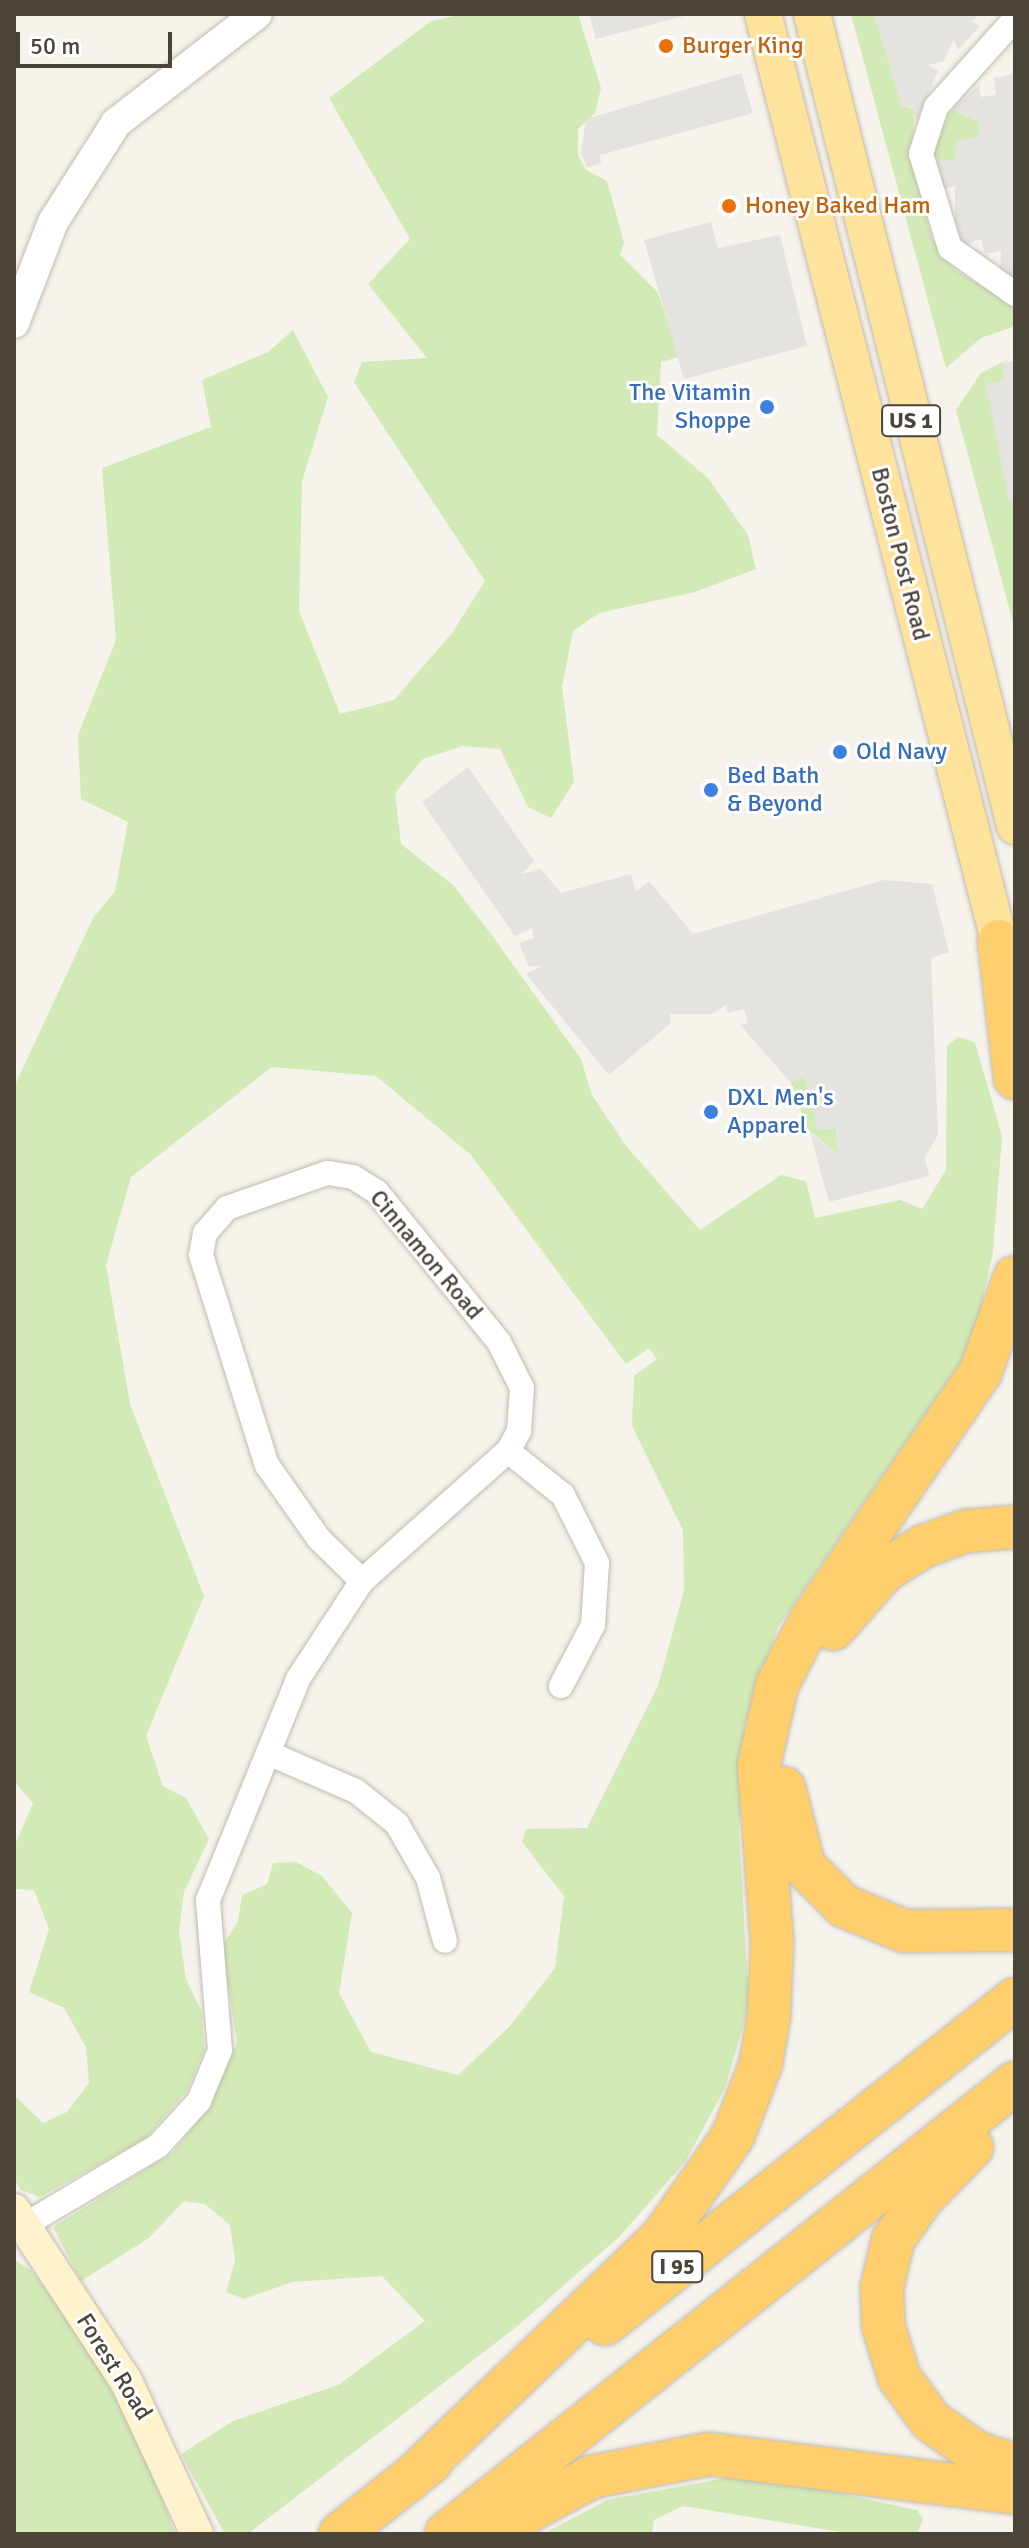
<!DOCTYPE html>
<style>
body{margin:0}
#map{position:relative;width:1029px;height:2548px;overflow:hidden;background:#f6f3ec;font-family:Signika,sans-serif}
div>[style]{position:absolute}
.green>*{inset:0;background:#d2eab5}
.parking>*{inset:0;background:#e5e3e0}
.roads{filter:drop-shadow(0 0 2px #c2bbae) drop-shadow(0 0 2px #c2bbae)}
.minor>*{height:24px;margin:-12px;padding:0 12px;transform-origin:12px;border-radius:12px;background:#fff}
.tertiary>*{height:30px;margin:-15px;padding:0 15px;transform-origin:15px;border-radius:15px;background:#fff}
.secondary>*{height:32px;margin:-16px;padding:0 16px;transform-origin:16px;border-radius:16px;background:#fff3cd}
.primary>*{height:36px;margin:-18px;padding:0 18px;transform-origin:18px;border-radius:18px;background:#ffe39c}
.motorway>*{height:42px;margin:-21px;padding:0 21px;transform-origin:21px;border-radius:21px;background:#ffcf6e}
.dots>*{width:22px;height:22px;translate:-50% -50%;box-sizing:border-box;border:4px solid #fff;border-radius:50%}
span{translate:-50% -50%;white-space:nowrap;text-align:center;line-height:1.15;-webkit-text-stroke:6px #fff;paint-order:stroke}
.shield-label span{padding:2px 6px;background:#fff;border:2px solid;border-radius:6px;-webkit-text-stroke-width:0}
.shield-label{font-size:22px;color:#4b4439;font-weight:700}
.food-label{font-size:24px;color:#c56008}
.left{translate:0 -50%;text-align:left}
.shop-label{font-size:24px;color:#366cbe}
.right{translate:-100% -50%;text-align:right}
.street-label{font-size:24px;color:#4b4439}
.frame{position:absolute;inset:0;border:16px solid #4b4439;pointer-events:none}
.scale{position:absolute;left:16px;top:32px;width:156px;height:36px;box-sizing:border-box;border:4px solid #4b4439;border-top:0;padding-left:10px;font-size:24px;line-height:28px;white-space:nowrap;color:#4b4439;-webkit-text-stroke:6px #fff;paint-order:stroke}
</style>
<div id="map">
<div class="green">
<div style="clip-path:polygon(464px 14px,578px 14px,601px 88px,595px 113px,578px 129px,578px 155px,586px 170px,607px 181px,624px 243px,620px 255px,658px 293px,679px 357px,661px 362px,657px 435px,708px 478px,748px 535px,756px 569px,695px 592px,599px 613px,573px 631px,562px 687px,574px 782px,551px 818px,528px 807px,500px 749px,463px 746px,423px 759px,395px 793px,401px 844px,453px 885px,491px 934px,581px 1059px,592px 1095px,627px 1147px,700px 1230px,781px 1175px,806px 1181px,815px 1218px,900px 1200px,922px 1209px,946px 1170px,947px 1046px,958px 1037px,975px 1042px,1002px 1136px,993px 1252px,977px 1327px,959px 1365px,778px 1627px,745px 1725px,739px 1831px,749px 2006px,725px 2088px,685px 2162px,619px 2237px,515px 2328px,248px 2534px,225px 2534px,181px 2454px,233px 2421px,338px 2385px,425px 2321px,382px 2276px,292px 2282px,244px 2299px,226px 2292px,235px 2261px,230px 2225px,205px 2204px,184px 2201px,149px 2238px,81px 2281px,53px 2227px,172px 2153px,209px 2107px,237px 2043px,222px 1946px,238px 1922px,242px 1895px,267px 1884px,273px 1863px,296px 1862px,322px 1876px,352px 1913px,339px 1993px,371px 2052px,458px 2075px,509px 2027px,555px 1968px,564px 1896px,522px 1842px,526px 1829px,587px 1828px,658px 1686px,684px 1590px,683px 1530px,632px 1426px,634px 1376px,657px 1359px,649px 1348px,626px 1364px,471px 1155px,376px 1076px,272px 1067px,131px 1177px,106px 1265px,130px 1404px,204px 1596px,146px 1736px,163px 1786px,186px 1798px,209px 1839px,184px 1892px,179px 1931px,186px 1979px,202px 2012px,204px 2050px,187px 2091px,145px 2139px,40px 2197px,21px 2190px,14px 2179px,14px 2095px,43px 2123px,67px 2112px,89px 2083px,86px 2047px,64px 2008px,29px 1992px,49px 1929px,34px 1890px,14px 1889px,14px 1847px,33px 1803px,14px 1781px,14px 1087px,93px 918px,115px 891px,128px 822px,81px 799px,78px 735px,116px 640px,102px 468px,211px 427px,202px 380px,268px 352px,293px 330px,328px 397px,302px 481px,299px 611px,340px 714px,394px 700px,452px 633px,485px 581px,354px 382px,362px 362px,427px 358px,368px 284px,410px 239px,329px 98px,431px 21px)"></div>
<div style="clip-path:polygon(851px 14px,874px 14px,902px 107px,915px 108px,911px 159px,931px 237px,955px 270px,1015px 305px,1015px 326px,981px 338px,946px 368px)"></div>
<div style="clip-path:polygon(952px 109px,979px 122px,980px 137px,955px 161px,942px 162px,934px 155px,936px 139px)"></div>
<div style="clip-path:polygon(1015px 356px,1003px 363px,1003px 380px,986px 385px,1015px 501px,1015px 630px,956px 410px,981px 373px)"></div>
<div style="clip-path:polygon(804px 1076px,818px 1130px,836px 1128px,838px 1154px,808px 1130px,790px 1082px)"></div>
<div style="clip-path:polygon(14px 2260px,31px 2270px,87px 2345px,149px 2461px,175px 2534px,14px 2534px)"></div>
<div style="clip-path:polygon(726px 2478px,800px 2485px,917px 2510px,923px 2519px,917px 2534px,853px 2534px,683px 2506px,654px 2520px,652px 2534px,543px 2534px,607px 2500px)"></div>
</div>
<div class="parking">
<div style="clip-path:polygon(589px 14px,692px 14px,596px 39px)"></div>
<div style="clip-path:polygon(874px 14px,979px 14px,972px 22px,980px 26px,958px 50px,954px 39px,944px 61px,928px 65px,938px 71px,916px 123px,913px 106px,902px 108px)"></div>
<div style="clip-path:polygon(741px 73px,753px 113px,600px 155px,601px 164px,587px 167px,581px 153px,586px 119px)"></div>
<div style="clip-path:polygon(1015px 74px,1015px 278px,1000px 270px,1001px 251px,985px 254px,981px 239px,964px 245px,955px 233px,955px 186px,942px 189px,935px 158px,955px 161px,956px 141px,980px 137px,979px 122px,952px 109px,979px 85px,981px 97px,996px 95px,994px 78px)"></div>
<div style="clip-path:polygon(711px 222px,718px 248px,780px 235px,807px 346px,684px 379px,644px 240px)"></div>
<div style="clip-path:polygon(1015px 361px,1015px 501px,1009px 502px,986px 385px,1003px 380px,1003px 363px)"></div>
<div style="clip-path:polygon(468px 767px,534px 861px,522px 874px,541px 869px,561px 893px,631px 874px,636px 892px,649px 881px,693px 934px,884px 880px,932px 884px,949px 952px,931px 958px,938px 1134px,925px 1158px,929px 1176px,829px 1202px,810px 1133px,838px 1154px,836px 1128px,818px 1130px,804px 1076px,790px 1082px,740px 1025px,748px 1023px,744px 1009px,728px 1013px,726px 1005px,712px 1014px,670px 1014px,671px 1023px,609px 1075px,526px 974px,542px 966px,529px 966px,519px 943px,534px 938px,532px 928px,515px 936px,422px 802px)"></div>
</div>
<div class="roads">
<div class="minor">
<div style="left:1015px;top:19px;width:118px;rotate:131.9deg"></div>
<div style="left:936px;top:107px;width:49px;rotate:107.7deg"></div>
<div style="left:921px;top:154px;width:98px;rotate:72.9deg"></div>
<div style="left:950px;top:248px;width:80px;rotate:35.3deg"></div>
<div style="left:508px;top:1451px;width:70px;rotate:38.7deg"></div>
<div style="left:563px;top:1495px;width:76px;rotate:63.4deg"></div>
<div style="left:597px;top:1563px;width:62px;rotate:93.7deg"></div>
<div style="left:593px;top:1625px;width:69px;rotate:117.7deg"></div>
<div style="left:268px;top:1753px;width:96px;rotate:23.4deg"></div>
<div style="left:356px;top:1791px;width:53px;rotate:38.8deg"></div>
<div style="left:397px;top:1824px;width:62px;rotate:60.1deg"></div>
<div style="left:428px;top:1878px;width:65px;rotate:74.9deg"></div>
<div style="left:23px;top:2226px;width:157px;rotate:-30.7deg"></div>
<div style="left:158px;top:2146px;width:61px;rotate:-47.7deg"></div>
<div style="left:199px;top:2101px;width:55px;rotate:-67.6deg"></div>
<div style="left:220px;top:2050px;width:150px;rotate:-94.6deg"></div>
<div style="left:208px;top:1900px;width:239px;rotate:-67.8deg"></div>
<div style="left:298px;top:1679px;width:117px;rotate:-56.9deg"></div>
<div style="left:362px;top:1581px;width:195px;rotate:-41.7deg"></div>
<div style="left:508px;top:1451px;width:23px;rotate:-61deg"></div>
<div style="left:519px;top:1431px;width:43px;rotate:-86deg"></div>
<div style="left:522px;top:1388px;width:51px;rotate:-116.6deg"></div>
<div style="left:499px;top:1342px;width:193px;rotate:-129.1deg"></div>
<div style="left:377px;top:1192px;width:28px;rotate:-148deg"></div>
<div style="left:353px;top:1177px;width:26px;rotate:-171deg"></div>
<div style="left:327px;top:1173px;width:106px;rotate:160.7deg"></div>
<div style="left:227px;top:1208px;width:33px;rotate:131deg"></div>
<div style="left:205px;top:1233px;width:22px;rotate:100deg"></div>
<div style="left:201px;top:1255px;width:220px;rotate:72.6deg"></div>
<div style="left:267px;top:1465px;width:90px;rotate:54.9deg"></div>
<div style="left:319px;top:1539px;width:60px;rotate:44.3deg"></div>
</div>
<div class="tertiary">
<div style="left:14px;top:323px;width:108px;rotate:-68.9deg"></div>
<div style="left:53px;top:222px;width:117px;rotate:-57.5deg"></div>
<div style="left:116px;top:123px;width:178px;rotate:-37.7deg"></div>
</div>
<div class="secondary">
<div style="left:14px;top:2210px;width:204px;rotate:56.8deg"></div>
<div style="left:126px;top:2381px;width:169px;rotate:65.1deg"></div>
</div>
<div class="primary">
<div style="left:763px;top:14px;width:984px;rotate:75.71deg"></div>
<div style="left:812px;top:14px;width:837px;rotate:75.96deg"></div>
</div>
<div class="motorway">
<div style="left:999px;top:941px;width:138px;rotate:83.3deg"></div>
<div style="left:833px;top:1629px;width:79px;rotate:-48.6deg"></div>
<div style="left:885px;top:1570px;width:46px;rotate:-31.6deg"></div>
<div style="left:924px;top:1546px;width:45px;rotate:-19.7deg"></div>
<div style="left:966px;top:1531px;width:49px;rotate:-4.7deg"></div>
<div style="left:784px;top:1788px;width:81px;rotate:75.6deg"></div>
<div style="left:804px;top:1866px;width:57px;rotate:45deg"></div>
<div style="left:844px;top:1906px;width:65px;rotate:22.6deg"></div>
<div style="left:904px;top:1931px;width:111px;rotate:-0.5deg"></div>
<div style="left:972px;top:2147px;width:71px;rotate:134.4deg"></div>
<div style="left:922px;top:2198px;width:51px;rotate:124.6deg"></div>
<div style="left:893px;top:2240px;width:48px;rotate:103.2deg"></div>
<div style="left:882px;top:2287px;width:38px;rotate:88deg"></div>
<div style="left:883px;top:2325px;width:54px;rotate:72.9deg"></div>
<div style="left:899px;top:2377px;width:54px;rotate:54deg"></div>
<div style="left:931px;top:2421px;width:56px;rotate:34.8deg"></div>
<div style="left:977px;top:2453px;width:40px;rotate:18deg"></div>
<div style="left:605px;top:2324px;width:523px;rotate:-38.4deg"></div>
<div style="left:409px;top:2480px;width:352px;rotate:-43.8deg"></div>
<div style="left:663px;top:2236px;width:122px;rotate:-55deg"></div>
<div style="left:733px;top:2136px;width:78px;rotate:-69deg"></div>
<div style="left:761px;top:2063px;width:49px;rotate:-80.5deg"></div>
<div style="left:769px;top:2015px;width:73px;rotate:-87.6deg"></div>
<div style="left:772px;top:1942px;width:177px;rotate:-94.2deg"></div>
<div style="left:759px;top:1765px;width:82px;rotate:-77.3deg"></div>
<div style="left:777px;top:1685px;width:72px;rotate:-62.7deg"></div>
<div style="left:810px;top:1621px;width:301px;rotate:-55.6deg"></div>
<div style="left:980px;top:1373px;width:102px;rotate:-70deg"></div>
<div style="left:340px;top:2534px;width:116px;rotate:-38.4deg"></div>
<div style="left:446px;top:2534px;width:726px;rotate:-38.4deg"></div>
<div style="left:486px;top:2534px;width:119px;rotate:-28.5deg"></div>
<div style="left:591px;top:2477px;width:119px;rotate:-11.1deg"></div>
<div style="left:708px;top:2454px;width:309px;rotate:7.2deg"></div>
</div>
</div>
<div class="dots">
<div style="left:666px;top:46px;background:#e8710a"></div>
<div style="left:729px;top:206px;background:#e8710a"></div>
<div style="left:767px;top:407px;background:#3f7fe0"></div>
<div style="left:840px;top:752px;background:#3f7fe0"></div>
<div style="left:711px;top:790px;background:#3f7fe0"></div>
<div style="left:711px;top:1112px;background:#3f7fe0"></div>
</div>
<div class="shield-label">
<span style="left:911px;top:421px">US 1</span>
<span style="left:677px;top:2267px">I 95</span>
</div>
<div class="food-label">
<span class="left" style="left:682px;top:46px">Burger King</span>
<span class="left" style="left:745px;top:206px">Honey Baked Ham</span>
</div>
<div class="shop-label">
<span class="right" style="left:751px;top:407px">The Vitamin<br>Shoppe</span>
<span class="left" style="left:856px;top:752px">Old Navy</span>
<span class="left" style="left:727px;top:790px">Bed Bath<br>&amp; Beyond</span>
<span class="left" style="left:727px;top:1112px">DXL Men's<br>Apparel</span>
</div>
<div class="street-label">
<span style="left:900px;top:554px;rotate:76deg">Boston Post Road</span>
<span style="left:426px;top:1255px;rotate:50deg">Cinnamon Road</span>
<span style="left:114px;top:2367px;rotate:58deg">Forest Road</span>
</div>
<div class="frame"></div>
<div class="scale">50 m</div>
</div>
